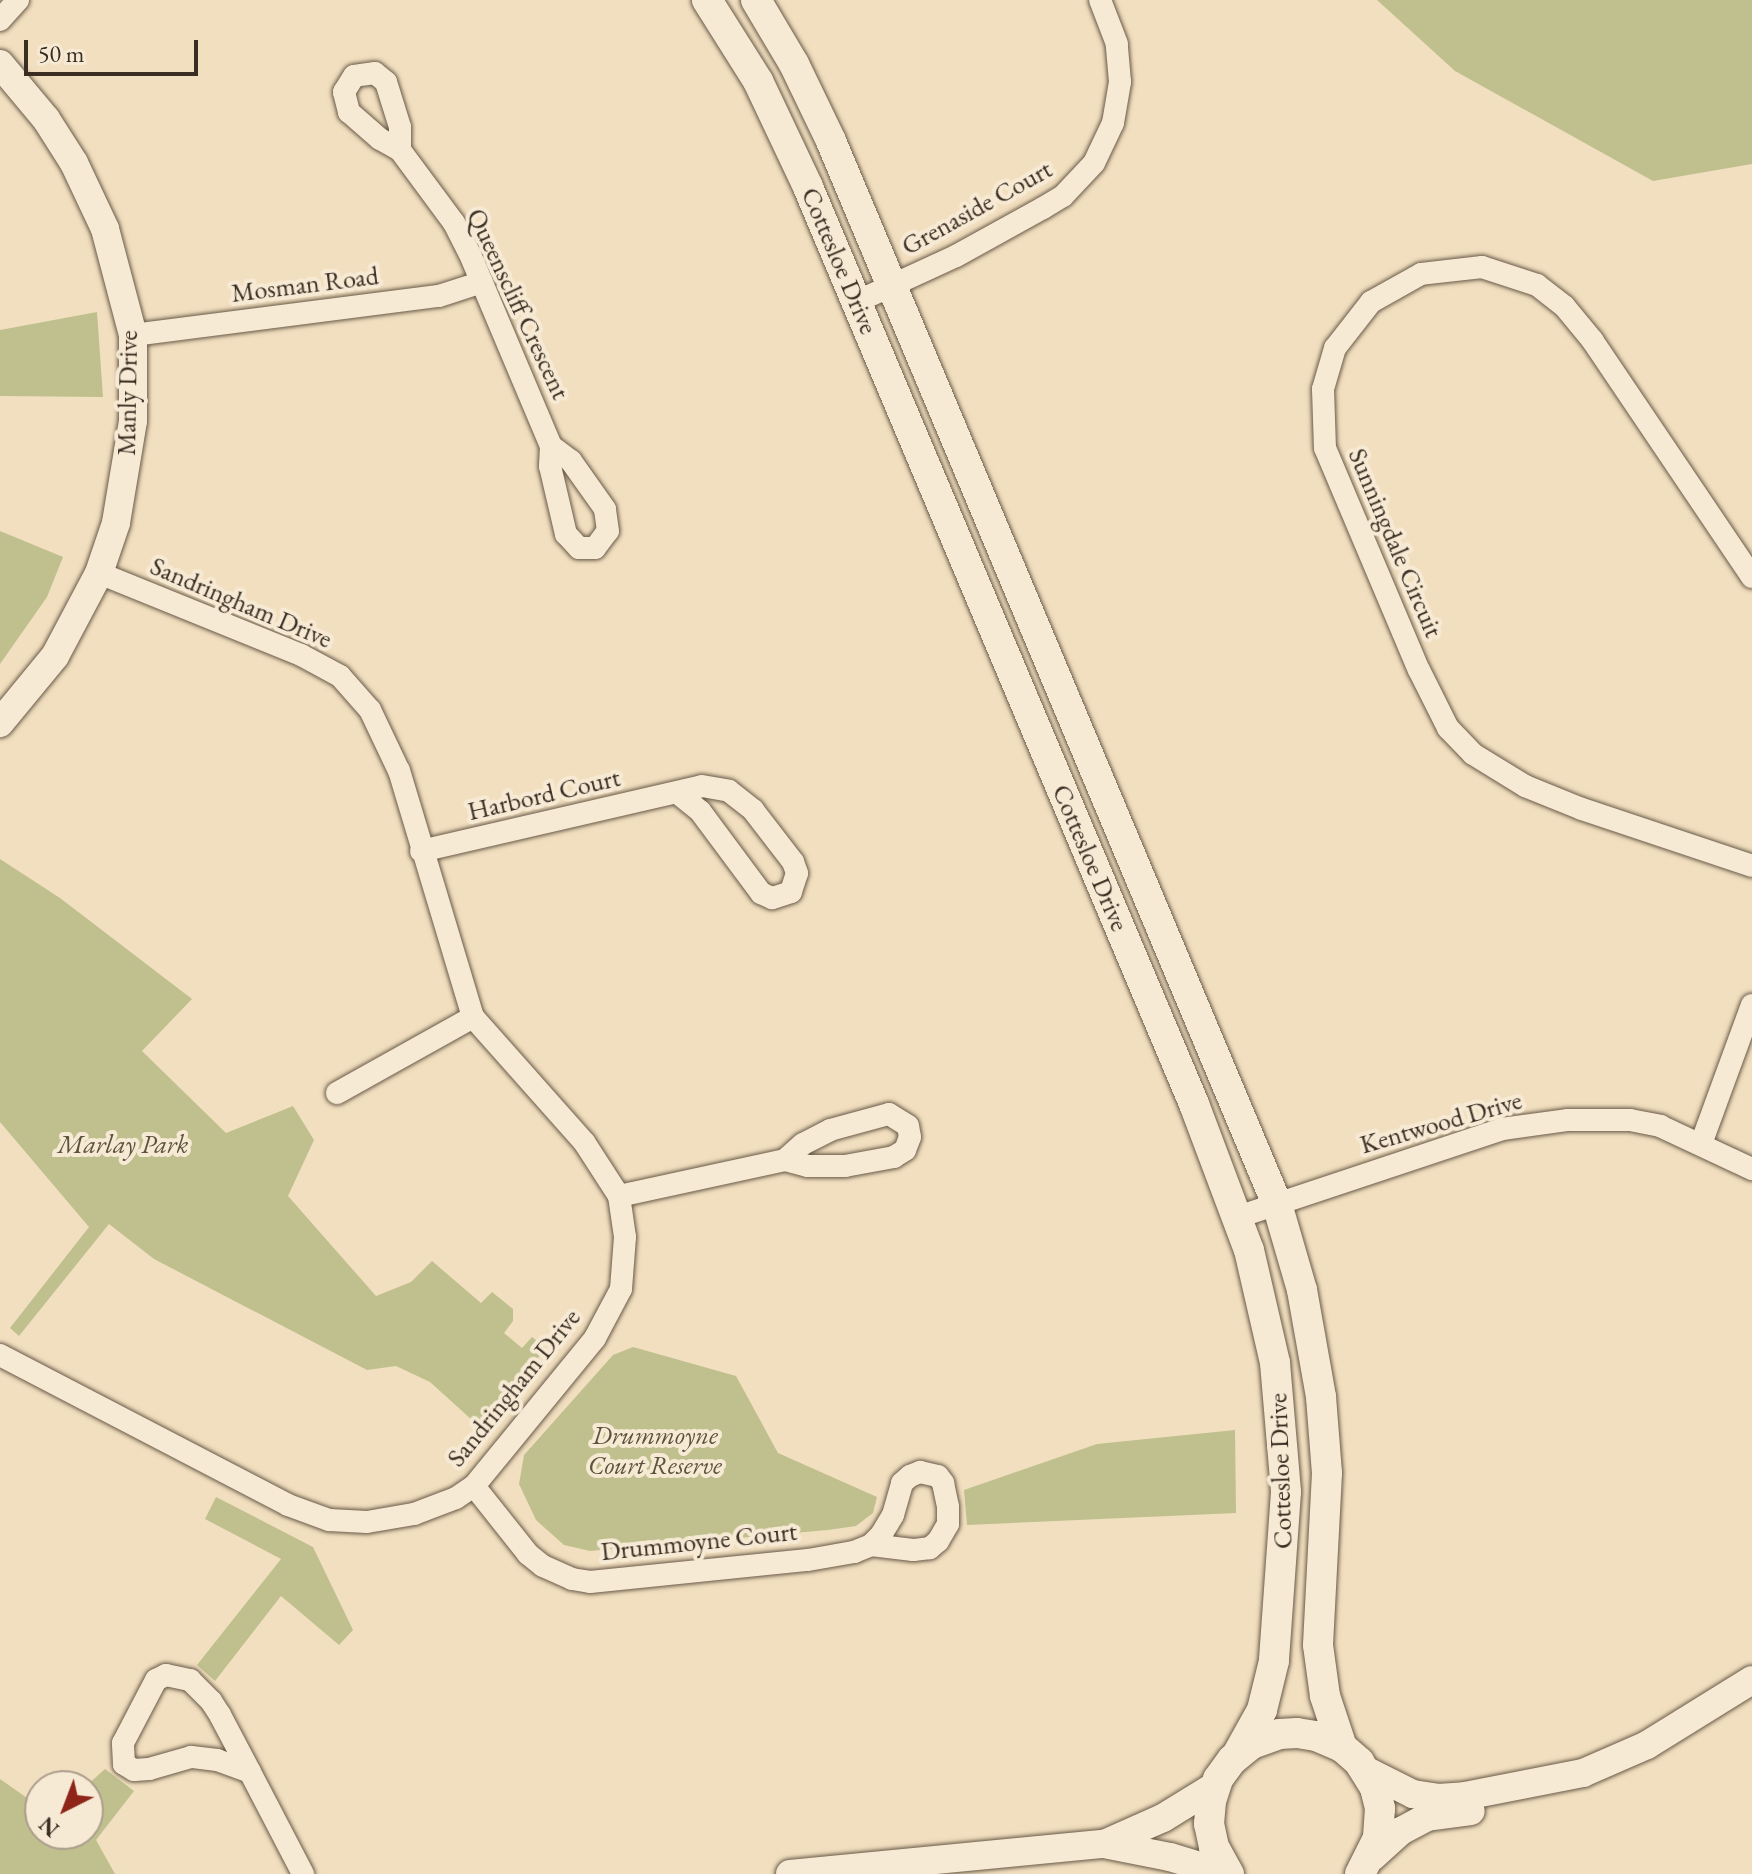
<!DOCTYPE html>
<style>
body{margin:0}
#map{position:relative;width:1752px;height:1874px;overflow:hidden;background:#f2dfbf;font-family:"EB Garamond",serif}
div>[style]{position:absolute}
.green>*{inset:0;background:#bfc08e}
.roads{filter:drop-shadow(0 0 2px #685a48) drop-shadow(0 0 2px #685a48)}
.minor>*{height:22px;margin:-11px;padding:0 11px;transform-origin:11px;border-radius:11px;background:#f7ead5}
.tertiary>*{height:28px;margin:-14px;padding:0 14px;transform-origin:14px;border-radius:14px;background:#f7ead5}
.secondary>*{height:30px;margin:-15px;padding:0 15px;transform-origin:15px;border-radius:15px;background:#f7ead5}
span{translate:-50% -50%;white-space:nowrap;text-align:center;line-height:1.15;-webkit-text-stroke:8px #f7ead5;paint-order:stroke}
.street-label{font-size:26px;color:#3a2d21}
.park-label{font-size:26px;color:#5b523c;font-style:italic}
.north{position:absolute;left:24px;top:1770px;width:80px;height:80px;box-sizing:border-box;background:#f7ead5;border:2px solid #ab9e8d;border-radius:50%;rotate:222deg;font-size:22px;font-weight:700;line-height:32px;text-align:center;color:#3a2d21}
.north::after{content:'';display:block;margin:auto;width:28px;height:36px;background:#8f2418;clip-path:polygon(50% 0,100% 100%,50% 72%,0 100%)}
.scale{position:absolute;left:24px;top:40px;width:174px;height:36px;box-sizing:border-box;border:4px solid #3a2d21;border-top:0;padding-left:10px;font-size:24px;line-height:28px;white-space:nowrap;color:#3a2d21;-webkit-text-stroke:6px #f7ead5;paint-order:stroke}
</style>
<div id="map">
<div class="green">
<div style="clip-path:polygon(1377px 0,1752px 0,1752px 164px,1653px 181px,1455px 71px)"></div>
<div style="clip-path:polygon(97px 312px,103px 397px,0 396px,0 330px)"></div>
<div style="clip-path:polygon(0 531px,63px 557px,47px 597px,0 664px)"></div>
<div style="clip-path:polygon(0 859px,60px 898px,192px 999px,142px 1051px,226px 1133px,293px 1106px,314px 1140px,288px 1196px,376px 1296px,411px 1282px,432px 1261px,481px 1303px,492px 1292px,513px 1309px,513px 1321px,504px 1333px,522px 1348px,532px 1337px,546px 1348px,482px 1429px,430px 1382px,396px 1366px,367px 1370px,154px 1259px,109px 1224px,19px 1336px,10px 1328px,89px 1227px,0 1122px)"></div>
<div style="clip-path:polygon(633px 1347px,736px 1376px,778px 1453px,877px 1497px,873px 1513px,856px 1526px,828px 1530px,590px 1551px,564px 1545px,536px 1520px,519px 1484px,524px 1455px,613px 1355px)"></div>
<div style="clip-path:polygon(1235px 1430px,1236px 1513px,967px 1525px,964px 1490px,1097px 1444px)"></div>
<div style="clip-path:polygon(216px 1497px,313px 1547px,353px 1630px,339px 1645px,281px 1596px,215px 1681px,197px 1665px,281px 1559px,205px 1519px)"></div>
<div style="clip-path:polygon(105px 1769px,134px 1791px,96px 1840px,115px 1874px,0 1874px,0 1779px,40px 1807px,40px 1834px,88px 1834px,86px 1786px)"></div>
</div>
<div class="roads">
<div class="minor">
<div style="left:0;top:20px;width:27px;rotate:-48deg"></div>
<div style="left:400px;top:150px;width:23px;rotate:-90deg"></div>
<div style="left:400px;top:127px;width:47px;rotate:-107.3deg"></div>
<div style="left:386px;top:82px;width:14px;rotate:-141deg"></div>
<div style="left:375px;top:73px;width:21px;rotate:172deg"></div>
<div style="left:354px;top:76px;width:19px;rotate:122deg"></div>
<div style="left:344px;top:92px;width:21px;rotate:76deg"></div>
<div style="left:349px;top:112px;width:41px;rotate:41.1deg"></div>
<div style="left:380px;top:139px;width:23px;rotate:29deg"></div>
<div style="left:400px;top:150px;width:91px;rotate:53.5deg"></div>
<div style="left:454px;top:223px;width:33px;rotate:63deg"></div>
<div style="left:469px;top:252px;width:211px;rotate:67.1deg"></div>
<div style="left:551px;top:446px;width:20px;rotate:93deg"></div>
<div style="left:550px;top:466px;width:70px;rotate:76.8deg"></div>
<div style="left:566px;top:534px;width:19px;rotate:47deg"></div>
<div style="left:579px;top:548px;width:16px"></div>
<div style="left:595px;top:548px;width:21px;rotate:-53deg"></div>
<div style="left:608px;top:531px;width:22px;rotate:-98deg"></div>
<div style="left:605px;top:509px;width:59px;rotate:-125.3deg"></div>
<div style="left:571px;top:461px;width:25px;rotate:-143deg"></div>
<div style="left:856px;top:302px;width:110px;rotate:-24.7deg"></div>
<div style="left:956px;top:256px;width:99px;rotate:-28.9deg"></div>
<div style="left:1043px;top:208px;width:23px;rotate:-31deg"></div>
<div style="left:1063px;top:196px;width:45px;rotate:-46.8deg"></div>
<div style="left:1094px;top:163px;width:44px;rotate:-64.6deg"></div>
<div style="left:1113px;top:123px;width:42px;rotate:-80.3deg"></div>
<div style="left:1120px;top:82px;width:38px;rotate:-95deg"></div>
<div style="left:1117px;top:44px;width:47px;rotate:-111.1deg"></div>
<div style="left:133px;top:335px;width:308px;rotate:-7.3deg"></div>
<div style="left:439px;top:296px;width:45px;rotate:-18deg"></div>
<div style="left:1752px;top:577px;width:285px;rotate:-124deg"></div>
<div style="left:1593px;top:341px;width:45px;rotate:-129.6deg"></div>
<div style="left:1564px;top:306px;width:34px;rotate:-142deg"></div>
<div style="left:1537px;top:285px;width:58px;rotate:-161.9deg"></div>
<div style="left:1482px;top:267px;width:61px;rotate:173.5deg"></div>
<div style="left:1421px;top:274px;width:57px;rotate:150.8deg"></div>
<div style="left:1371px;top:302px;width:58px;rotate:128deg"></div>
<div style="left:1335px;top:348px;width:43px;rotate:106.3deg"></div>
<div style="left:1323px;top:389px;width:59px;rotate:88.1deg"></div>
<div style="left:1325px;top:448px;width:241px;rotate:67.1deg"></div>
<div style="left:1419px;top:670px;width:65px;rotate:63.4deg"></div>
<div style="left:1448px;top:728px;width:36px;rotate:46deg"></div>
<div style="left:1473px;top:754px;width:61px;rotate:31.6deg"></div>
<div style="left:1525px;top:786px;width:61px;rotate:22deg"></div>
<div style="left:1582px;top:809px;width:179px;rotate:18.5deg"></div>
<div style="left:421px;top:851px;width:288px;rotate:-13deg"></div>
<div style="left:702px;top:786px;width:27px;rotate:10deg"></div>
<div style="left:729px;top:791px;width:31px;rotate:38deg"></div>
<div style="left:753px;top:810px;width:66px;rotate:52.4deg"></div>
<div style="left:793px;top:862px;width:12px;rotate:70deg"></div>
<div style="left:797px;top:873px;width:20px;rotate:108deg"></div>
<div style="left:791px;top:892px;width:20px;rotate:162deg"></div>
<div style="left:772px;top:898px;width:12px;rotate:-156deg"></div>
<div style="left:761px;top:893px;width:102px;rotate:-126.6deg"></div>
<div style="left:700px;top:811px;width:28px;rotate:-141deg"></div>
<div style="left:337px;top:1093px;width:156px;rotate:-29.2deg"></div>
<div style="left:1701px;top:1144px;width:148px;rotate:-69.9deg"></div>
<div style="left:619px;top:1196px;width:170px;rotate:-12.2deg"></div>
<div style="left:785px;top:1160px;width:24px;rotate:-42deg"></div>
<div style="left:803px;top:1144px;width:30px;rotate:-27deg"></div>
<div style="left:830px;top:1130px;width:61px;rotate:-15.2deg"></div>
<div style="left:889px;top:1114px;width:22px;rotate:32deg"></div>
<div style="left:908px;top:1126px;width:11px;rotate:80deg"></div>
<div style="left:910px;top:1137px;width:14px;rotate:111deg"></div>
<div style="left:905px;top:1150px;width:13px;rotate:148deg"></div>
<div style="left:894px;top:1157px;width:50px;rotate:169.6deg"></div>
<div style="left:845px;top:1166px;width:37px;rotate:180deg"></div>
<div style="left:808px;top:1166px;width:24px;rotate:-165deg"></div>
<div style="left:1238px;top:1217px;width:278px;rotate:-18.4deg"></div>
<div style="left:1502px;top:1129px;width:67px;rotate:-7.8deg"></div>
<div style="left:1568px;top:1120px;width:62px"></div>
<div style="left:1630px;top:1120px;width:31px;rotate:11deg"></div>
<div style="left:1660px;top:1126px;width:102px;rotate:25.1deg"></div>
<div style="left:0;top:1355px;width:325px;rotate:27.5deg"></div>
<div style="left:288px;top:1505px;width:44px;rotate:20.1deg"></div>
<div style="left:329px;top:1520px;width:38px;rotate:3deg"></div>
<div style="left:367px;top:1522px;width:48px;rotate:-9.7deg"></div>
<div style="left:414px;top:1514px;width:45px;rotate:-20.9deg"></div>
<div style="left:456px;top:1498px;width:22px;rotate:-34deg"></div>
<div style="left:474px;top:1486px;width:191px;rotate:-50.7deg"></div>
<div style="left:595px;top:1338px;width:55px;rotate:-62deg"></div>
<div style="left:621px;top:1289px;width:52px;rotate:-85.6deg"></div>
<div style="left:625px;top:1237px;width:41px;rotate:-98.3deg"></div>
<div style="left:619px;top:1196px;width:64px;rotate:-122.9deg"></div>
<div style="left:584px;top:1142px;width:167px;rotate:-131.6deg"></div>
<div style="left:473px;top:1017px;width:257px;rotate:-106.7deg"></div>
<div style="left:399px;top:771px;width:68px;rotate:-115.4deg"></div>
<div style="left:370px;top:710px;width:45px;rotate:-131.4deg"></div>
<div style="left:340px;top:676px;width:44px;rotate:-151.7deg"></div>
<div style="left:301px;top:655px;width:218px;rotate:-157.9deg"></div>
<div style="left:474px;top:1486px;width:87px;rotate:51.5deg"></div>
<div style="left:528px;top:1554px;width:19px;rotate:39deg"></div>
<div style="left:543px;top:1566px;width:32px;rotate:24deg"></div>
<div style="left:572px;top:1579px;width:18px;rotate:9deg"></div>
<div style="left:590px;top:1582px;width:219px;rotate:-5.8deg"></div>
<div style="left:808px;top:1560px;width:47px;rotate:-9.9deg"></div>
<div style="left:854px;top:1552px;width:18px;rotate:-22deg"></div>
<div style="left:871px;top:1545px;width:14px;rotate:-45deg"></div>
<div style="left:881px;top:1535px;width:23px;rotate:-59deg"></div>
<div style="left:893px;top:1515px;width:33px;rotate:-74deg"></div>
<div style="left:902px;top:1483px;width:11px;rotate:-41deg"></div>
<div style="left:910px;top:1476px;width:11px;rotate:-22deg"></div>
<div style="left:920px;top:1472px;width:18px;rotate:13deg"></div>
<div style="left:938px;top:1476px;width:9px;rotate:54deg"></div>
<div style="left:943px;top:1483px;width:25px;rotate:78deg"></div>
<div style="left:948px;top:1507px;width:17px;rotate:90deg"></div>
<div style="left:948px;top:1524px;width:20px;rotate:120deg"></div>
<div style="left:938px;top:1541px;width:11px;rotate:139deg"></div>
<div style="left:930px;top:1548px;width:17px;rotate:173deg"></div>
<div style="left:913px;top:1550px;width:42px;rotate:-173.2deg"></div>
<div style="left:250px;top:1772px;width:35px;rotate:-160deg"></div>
<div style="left:217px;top:1760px;width:26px;rotate:-173deg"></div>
<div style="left:191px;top:1757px;width:44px;rotate:164.1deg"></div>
<div style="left:149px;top:1769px;width:15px;rotate:176deg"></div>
<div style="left:134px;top:1770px;width:12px;rotate:-149deg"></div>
<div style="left:124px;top:1764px;width:21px;rotate:-93deg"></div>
<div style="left:123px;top:1743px;width:71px;rotate:-62.4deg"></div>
<div style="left:156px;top:1680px;width:11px;rotate:-27deg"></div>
<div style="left:166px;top:1675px;width:25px;rotate:12deg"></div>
<div style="left:190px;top:1680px;width:30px;rotate:45deg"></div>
<div style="left:211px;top:1701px;width:17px;rotate:57deg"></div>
<div style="left:220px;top:1715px;width:64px;rotate:62.2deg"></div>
<div style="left:250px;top:1772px;width:115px;rotate:62.5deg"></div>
</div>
<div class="tertiary">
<div style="left:0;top:64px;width:72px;rotate:50.1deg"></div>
<div style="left:46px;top:119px;width:52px;rotate:57.5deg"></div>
<div style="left:74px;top:163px;width:73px;rotate:64.8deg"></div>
<div style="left:105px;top:229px;width:110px;rotate:75.2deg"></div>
<div style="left:133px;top:335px;width:86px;rotate:90deg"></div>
<div style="left:133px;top:421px;width:103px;rotate:99.5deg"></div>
<div style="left:116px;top:523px;width:53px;rotate:108.8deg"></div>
<div style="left:99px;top:573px;width:94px;rotate:117.9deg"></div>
<div style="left:55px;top:656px;width:87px;rotate:129.4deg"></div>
<div style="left:1365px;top:1770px;width:54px;rotate:26.6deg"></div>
<div style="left:1413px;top:1794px;width:25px;rotate:9deg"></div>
<div style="left:1438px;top:1798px;width:27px;rotate:-4deg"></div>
<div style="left:1465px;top:1796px;width:120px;rotate:-11deg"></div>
<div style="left:1583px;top:1773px;width:70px;rotate:-23.6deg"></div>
<div style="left:1647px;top:1745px;width:123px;rotate:-31.8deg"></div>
<div style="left:1104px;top:1844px;width:64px;rotate:-23.8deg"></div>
<div style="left:1163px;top:1818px;width:61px;rotate:-31.6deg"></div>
<div style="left:1372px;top:1857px;width:39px;rotate:-42deg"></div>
<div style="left:1401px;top:1831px;width:30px;rotate:-28deg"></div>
<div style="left:1427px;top:1817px;width:44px;rotate:-7.8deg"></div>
<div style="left:790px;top:1874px;width:315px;rotate:-5.5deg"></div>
<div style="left:1104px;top:1844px;width:67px;rotate:11.1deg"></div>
<div style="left:1170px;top:1857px;width:59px;rotate:16.9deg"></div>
</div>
<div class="secondary">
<div style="left:707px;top:0;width:96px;rotate:57.8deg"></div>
<div style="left:758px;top:81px;width:117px;rotate:64.7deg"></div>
<div style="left:808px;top:187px;width:995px;rotate:67.17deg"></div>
<div style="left:1194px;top:1104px;width:156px;rotate:69.4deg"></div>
<div style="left:1249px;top:1250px;width:116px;rotate:77deg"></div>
<div style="left:1275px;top:1363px;width:129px;rotate:85.1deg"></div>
<div style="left:1286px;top:1492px;width:169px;rotate:94.1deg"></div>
<div style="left:1274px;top:1661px;width:50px;rotate:103.8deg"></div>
<div style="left:1262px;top:1710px;width:51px;rotate:119.1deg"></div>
<div style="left:756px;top:0;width:74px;rotate:59.3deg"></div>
<div style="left:794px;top:64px;width:85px;rotate:64.3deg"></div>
<div style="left:831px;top:141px;width:1153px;rotate:67.24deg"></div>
<div style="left:1277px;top:1204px;width:90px;rotate:73.8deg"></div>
<div style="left:1302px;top:1290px;width:109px;rotate:79.9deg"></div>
<div style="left:1321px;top:1397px;width:76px;rotate:85.5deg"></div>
<div style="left:1327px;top:1473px;width:172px;rotate:93deg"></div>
<div style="left:1318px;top:1645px;width:51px;rotate:82.2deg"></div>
<div style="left:1325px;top:1696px;width:54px;rotate:71.6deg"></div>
<div style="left:1229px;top:1874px;width:31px;rotate:-119deg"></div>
<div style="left:1214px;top:1847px;width:24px;rotate:-102deg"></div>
<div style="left:1209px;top:1824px;width:23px;rotate:-85deg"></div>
<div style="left:1211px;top:1801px;width:23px;rotate:-72deg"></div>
<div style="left:1218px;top:1779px;width:24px;rotate:-54deg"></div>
<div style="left:1232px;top:1760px;width:26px;rotate:-39deg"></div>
<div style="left:1252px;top:1744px;width:29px;rotate:-20deg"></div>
<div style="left:1279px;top:1734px;width:18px;rotate:-3deg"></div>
<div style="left:1297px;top:1733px;width:19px;rotate:9deg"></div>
<div style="left:1316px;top:1736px;width:28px;rotate:23deg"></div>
<div style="left:1342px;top:1747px;width:23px;rotate:41deg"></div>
<div style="left:1359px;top:1762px;width:31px;rotate:58deg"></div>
<div style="left:1375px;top:1788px;width:21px;rotate:76deg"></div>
<div style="left:1380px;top:1808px;width:30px;rotate:94deg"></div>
<div style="left:1378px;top:1838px;width:40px;rotate:116.6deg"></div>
</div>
</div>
<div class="street-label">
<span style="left:977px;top:208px;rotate:-29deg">Grenaside Court</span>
<span style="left:839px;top:261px;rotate:67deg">Cottesloe Drive</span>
<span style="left:305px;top:285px;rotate:-7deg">Mosman Road</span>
<span style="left:518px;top:304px;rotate:65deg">Queenscliff Crescent</span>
<span style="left:128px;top:393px;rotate:-89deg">Manly Drive</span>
<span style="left:1395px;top:543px;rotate:67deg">Sunningdale Circuit</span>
<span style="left:241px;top:603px;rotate:23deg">Sandringham Drive</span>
<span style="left:544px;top:795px;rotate:-13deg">Harbord Court</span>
<span style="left:1090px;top:858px;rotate:67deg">Cottesloe Drive</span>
<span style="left:1441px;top:1123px;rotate:-16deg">Kentwood Drive</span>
<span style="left:514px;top:1388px;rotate:-51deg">Sandringham Drive</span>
<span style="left:1281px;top:1471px;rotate:-92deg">Cottesloe Drive</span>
<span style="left:699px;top:1542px;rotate:-6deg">Drummoyne Court</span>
</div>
<div class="park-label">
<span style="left:123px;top:1145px">Marlay Park</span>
<span style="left:655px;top:1451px">Drummoyne<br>Court Reserve</span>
</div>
<div class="north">N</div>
<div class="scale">50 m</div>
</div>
